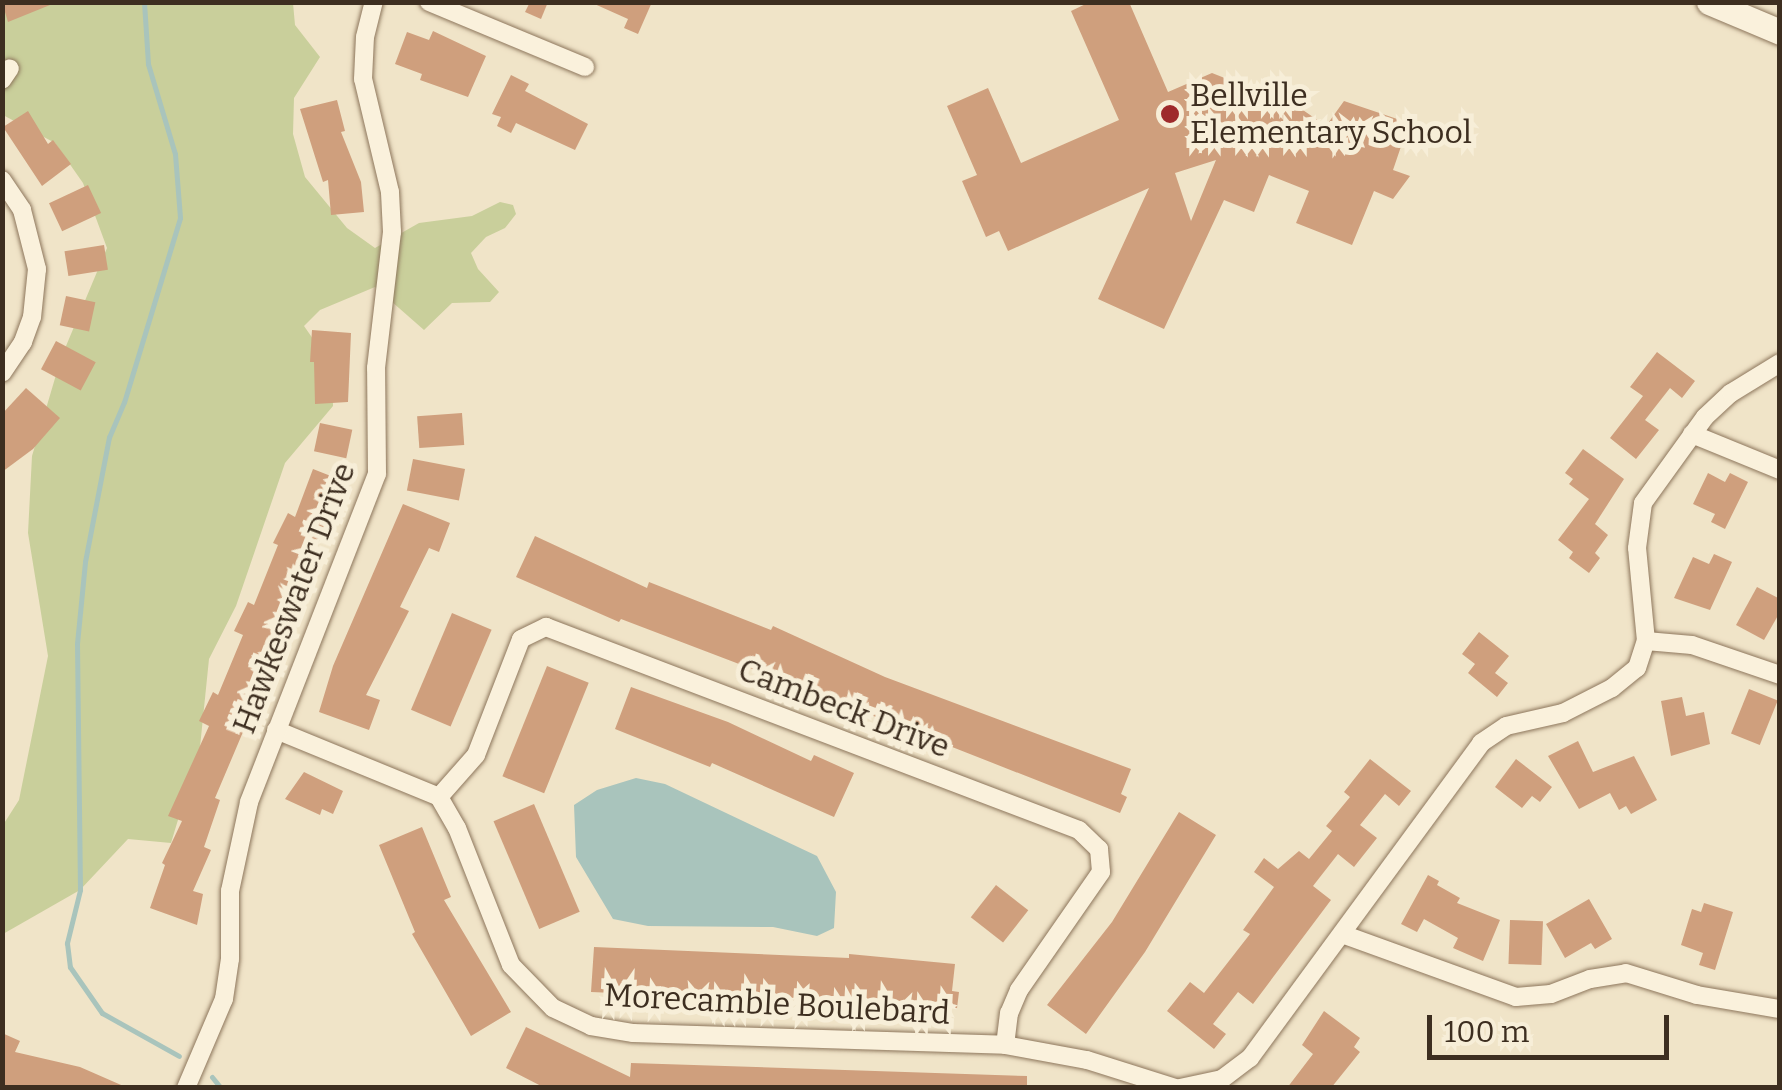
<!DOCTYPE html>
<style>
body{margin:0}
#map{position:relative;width:1782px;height:1090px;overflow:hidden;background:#f0e4c8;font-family:Bitter,serif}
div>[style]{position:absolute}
.green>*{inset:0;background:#c9cf9b}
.water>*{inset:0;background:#a9c4bc}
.stream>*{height:5px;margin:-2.5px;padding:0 2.5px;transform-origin:2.5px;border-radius:2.5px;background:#a9c4bc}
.building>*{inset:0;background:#cf9f7d;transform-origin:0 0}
.roads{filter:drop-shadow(0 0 2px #8d765c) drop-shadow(0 0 2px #8d765c)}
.minor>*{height:18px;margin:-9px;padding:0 9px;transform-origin:9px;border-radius:9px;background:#faf1dc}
.secondary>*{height:25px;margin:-12.5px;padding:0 12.5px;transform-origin:12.5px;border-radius:12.5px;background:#faf1dc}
.dots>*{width:28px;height:28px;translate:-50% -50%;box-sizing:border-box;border:5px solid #f7eed8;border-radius:50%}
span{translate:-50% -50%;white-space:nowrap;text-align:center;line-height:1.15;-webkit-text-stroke:10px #f7eed8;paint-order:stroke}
.poi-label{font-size:32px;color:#3d2e20}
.left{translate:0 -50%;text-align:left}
.street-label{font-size:32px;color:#3d2e20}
.frame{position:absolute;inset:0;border:5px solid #3d2e20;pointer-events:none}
.scale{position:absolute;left:1427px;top:1015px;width:242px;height:45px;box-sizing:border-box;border:5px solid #3d2e20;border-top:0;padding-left:12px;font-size:30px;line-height:35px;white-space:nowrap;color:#3d2e20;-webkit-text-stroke:8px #f7eed8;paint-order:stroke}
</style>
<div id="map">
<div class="green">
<div style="clip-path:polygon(3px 3px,293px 3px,295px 25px,320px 57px,294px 98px,293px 134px,305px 177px,347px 228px,375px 248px,419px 223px,472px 216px,500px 202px,513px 205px,516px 214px,505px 228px,486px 237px,471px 253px,478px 269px,499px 292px,490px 302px,452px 303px,424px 330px,375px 287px,320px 310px,304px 326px,332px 366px,333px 406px,285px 463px,236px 606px,209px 659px,200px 747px,171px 843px,128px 839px,80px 890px,3px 934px,3px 825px,19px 800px,48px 656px,28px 533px,32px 456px,61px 358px,107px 248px,83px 183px,55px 143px,3px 115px)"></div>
</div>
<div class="water">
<div style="clip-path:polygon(636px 778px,665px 784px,817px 856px,836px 892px,834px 928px,817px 936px,773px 927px,648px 926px,613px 919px,576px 857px,574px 805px,597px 790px)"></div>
</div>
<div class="stream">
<div style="left:144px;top:2px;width:62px;rotate:86.3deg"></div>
<div style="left:148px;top:64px;width:94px;rotate:73.3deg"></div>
<div style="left:175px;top:154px;width:64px;rotate:85.5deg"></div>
<div style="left:180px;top:218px;width:192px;rotate:106.9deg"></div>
<div style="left:124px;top:402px;width:38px;rotate:113deg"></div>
<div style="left:109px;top:437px;width:127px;rotate:100.9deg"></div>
<div style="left:85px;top:562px;width:82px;rotate:95.6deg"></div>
<div style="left:77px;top:644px;width:246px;rotate:89.3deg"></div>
<div style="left:80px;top:890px;width:55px;rotate:103.8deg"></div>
<div style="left:67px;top:943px;width:24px;rotate:83deg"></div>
<div style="left:70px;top:967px;width:56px;rotate:55.2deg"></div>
<div style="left:102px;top:1013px;width:88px;rotate:29.2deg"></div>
<div style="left:212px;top:1077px;width:14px;rotate:51deg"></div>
</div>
<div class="building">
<div style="clip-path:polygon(2px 2px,55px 2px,55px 3px,8px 22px)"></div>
<div style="clip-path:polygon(530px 2px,548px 2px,541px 19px,525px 12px)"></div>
<div style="clip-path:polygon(590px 2px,652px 2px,638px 34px,624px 28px,628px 19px)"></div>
<div style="clip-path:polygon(evenodd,1090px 2px,1129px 2px,1168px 92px,1212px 73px,1300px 108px,1326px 126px,1344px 101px,1409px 123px,1393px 170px,1410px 176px,1393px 199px,1374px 191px,1352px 245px,1296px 223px,1309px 191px,1269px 175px,1254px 212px,1224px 200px,1164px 329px,1098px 299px,1149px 188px,1008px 251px,999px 231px,986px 237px,962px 181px,977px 175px,947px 106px,988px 88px,1021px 163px,1119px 120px,1071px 11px,1090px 2px,1216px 160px,1191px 221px,1175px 173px,1216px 160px)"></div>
<div style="clip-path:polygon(433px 31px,486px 56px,468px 97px,420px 80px,422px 74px,395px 64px,407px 32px,429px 40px)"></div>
<div style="clip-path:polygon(511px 75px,529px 84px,525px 91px,588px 124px,575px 150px,516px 123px,511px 133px,497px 126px,501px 117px,492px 114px)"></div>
<div style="clip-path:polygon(337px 100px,345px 131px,341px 132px,361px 182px,364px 212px,331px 215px,328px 180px,323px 182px,300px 109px)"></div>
<div style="clip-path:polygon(28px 111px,48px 144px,53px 140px,71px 164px,42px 186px,3px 127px)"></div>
<div style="left:88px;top:185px;width:31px;height:43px;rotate:65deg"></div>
<div style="left:104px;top:245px;width:25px;height:40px;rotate:81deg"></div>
<div style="left:66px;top:296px;width:30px;height:30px;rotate:12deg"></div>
<div style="clip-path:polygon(312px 330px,351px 333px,348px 402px,315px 404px,314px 362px,310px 362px)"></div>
<div style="left:56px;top:341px;width:45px;height:32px;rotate:28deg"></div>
<div style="clip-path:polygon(1657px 352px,1695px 381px,1682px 398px,1670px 388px,1645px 420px,1659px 430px,1636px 459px,1610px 438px,1643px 396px,1630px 387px)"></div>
<div style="clip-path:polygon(26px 388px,60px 418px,33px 449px,2px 472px,2px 414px)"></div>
<div style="left:462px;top:413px;width:32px;height:45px;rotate:86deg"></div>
<div style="left:320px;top:423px;width:33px;height:29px;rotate:12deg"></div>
<div style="clip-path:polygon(1583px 449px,1624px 479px,1595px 524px,1608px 535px,1595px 553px,1600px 558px,1589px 573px,1569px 558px,1573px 552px,1558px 540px,1589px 499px,1569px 484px,1573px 479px,1565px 473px)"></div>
<div style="left:413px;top:459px;width:53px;height:32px;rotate:11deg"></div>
<div style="clip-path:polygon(313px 469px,346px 482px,302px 572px,288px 621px,268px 665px,271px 666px,215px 798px,220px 800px,204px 847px,211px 850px,193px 891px,203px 894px,197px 925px,150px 908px,165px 865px,162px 863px,182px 821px,168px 816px,209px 726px,199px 721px,213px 692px,218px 695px,243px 635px,234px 631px,248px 602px,254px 605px,278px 545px,273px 543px,288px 513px,295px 517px)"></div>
<div style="clip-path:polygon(1708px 473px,1725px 482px,1730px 473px,1748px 482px,1725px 529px,1711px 522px,1715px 514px,1693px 504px)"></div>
<div style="clip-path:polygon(403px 504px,450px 523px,439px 552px,429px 548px,400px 607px,409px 611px,366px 695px,380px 700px,369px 730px,319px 712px,333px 666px)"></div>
<div style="clip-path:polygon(535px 536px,647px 588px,649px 582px,771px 630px,773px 626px,885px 677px,1131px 769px,1121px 794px,1127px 797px,1120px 813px,858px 710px,823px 701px,776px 678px,621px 619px,619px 622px,516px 577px)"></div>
<div style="clip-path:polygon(1714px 554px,1732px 562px,1710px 610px,1674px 598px,1693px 557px,1709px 564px)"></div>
<div style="clip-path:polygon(1757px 587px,1780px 599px,1780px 612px,1764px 640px,1736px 625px)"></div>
<div style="left:452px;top:613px;width:43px;height:105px;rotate:23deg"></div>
<div style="clip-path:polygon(1479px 632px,1509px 656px,1495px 673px,1508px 683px,1497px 697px,1468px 673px,1475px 664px,1462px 654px)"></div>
<div style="left:547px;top:666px;width:45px;height:119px;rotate:22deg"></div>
<div style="clip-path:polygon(631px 687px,728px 722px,811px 761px,814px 755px,854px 773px,834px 817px,712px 763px,710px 767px,615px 729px)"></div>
<div style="left:1749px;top:689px;width:31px;height:48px;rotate:22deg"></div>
<div style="clip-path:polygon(1682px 697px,1686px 716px,1704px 712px,1710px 744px,1671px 756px,1661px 701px)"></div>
<div style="clip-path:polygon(1578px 741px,1593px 772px,1634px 756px,1657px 800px,1631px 814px,1626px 806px,1619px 810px,1610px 793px,1579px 809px,1548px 756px)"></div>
<div style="clip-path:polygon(1370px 759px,1411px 791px,1399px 806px,1385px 794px,1360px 825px,1377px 838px,1354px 867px,1338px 854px,1313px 886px,1331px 900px,1253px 1004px,1238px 992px,1213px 1024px,1226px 1034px,1214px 1049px,1167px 1011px,1190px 982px,1204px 993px,1250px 934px,1243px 930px,1274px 887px,1254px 872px,1264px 858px,1278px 869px,1299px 851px,1309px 859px,1332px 831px,1326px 826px,1350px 797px,1344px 792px)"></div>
<div style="clip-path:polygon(1516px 759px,1552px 787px,1540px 802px,1532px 796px,1522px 808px,1495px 787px)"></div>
<div style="clip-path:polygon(304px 772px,343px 791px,333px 814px,322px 809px,320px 815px,285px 799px)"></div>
<div style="left:534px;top:804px;width:117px;height:44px;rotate:67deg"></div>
<div style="clip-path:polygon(1179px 812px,1216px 835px,1145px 952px,1086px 1034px,1047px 1005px,1112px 922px)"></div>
<div style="clip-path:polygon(422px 827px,451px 897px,444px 900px,511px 1012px,471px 1036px,412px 934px,415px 932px,379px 845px)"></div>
<div style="clip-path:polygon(1428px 875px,1439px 881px,1437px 885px,1460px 898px,1457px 903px,1500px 920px,1483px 961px,1453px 948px,1458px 938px,1424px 919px,1417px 932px,1401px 924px)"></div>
<div style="left:996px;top:885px;width:41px;height:41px;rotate:38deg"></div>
<div style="clip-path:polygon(1589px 899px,1612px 939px,1595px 949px,1591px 943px,1565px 958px,1546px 924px)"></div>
<div style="clip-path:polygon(1704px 903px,1733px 912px,1715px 970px,1699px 965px,1703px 953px,1681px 945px,1692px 909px,1701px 912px)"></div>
<div style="left:1510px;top:920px;width:33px;height:44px;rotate:2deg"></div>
<div style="clip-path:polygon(594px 947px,849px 958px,849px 954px,955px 964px,952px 991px,959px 992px,957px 1008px,591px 992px)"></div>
<div style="clip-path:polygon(1324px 1011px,1360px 1038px,1354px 1047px,1360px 1052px,1331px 1088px,1287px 1088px,1313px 1054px,1302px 1045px)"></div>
<div style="clip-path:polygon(526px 1027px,630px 1077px,631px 1063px,1027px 1076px,1027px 1088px,545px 1088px,506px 1068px)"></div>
<div style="clip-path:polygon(2px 1033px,20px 1041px,15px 1052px,80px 1067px,128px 1088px,2px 1088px)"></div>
</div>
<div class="roads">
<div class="minor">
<div style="left:429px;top:2px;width:169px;rotate:22.6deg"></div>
<div style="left:2px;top:80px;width:14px;rotate:-56deg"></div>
<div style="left:2px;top:180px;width:36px;rotate:56deg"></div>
<div style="left:22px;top:210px;width:61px;rotate:75.7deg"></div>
<div style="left:37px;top:269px;width:48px;rotate:95.9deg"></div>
<div style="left:32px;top:317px;width:27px;rotate:110deg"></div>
<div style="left:23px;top:342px;width:37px;rotate:124deg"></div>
<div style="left:1692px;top:434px;width:95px;rotate:22.2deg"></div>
<div style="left:1646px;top:641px;width:46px;rotate:5deg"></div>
<div style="left:1692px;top:645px;width:93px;rotate:18.8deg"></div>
<div style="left:276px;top:730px;width:176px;rotate:22.3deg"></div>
<div style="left:439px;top:797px;width:36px;rotate:60deg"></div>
<div style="left:457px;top:828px;width:147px;rotate:68.5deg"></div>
<div style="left:511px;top:965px;width:60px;rotate:45.7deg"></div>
<div style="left:553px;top:1008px;width:42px;rotate:25.3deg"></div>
<div style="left:591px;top:1026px;width:43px;rotate:9.5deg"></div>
<div style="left:633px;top:1033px;width:372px;rotate:1.8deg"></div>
<div style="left:1005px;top:1045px;width:83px;rotate:10.4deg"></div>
<div style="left:1087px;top:1060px;width:93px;rotate:17.5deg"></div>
<div style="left:439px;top:797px;width:56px;rotate:-48.6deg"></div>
<div style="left:476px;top:755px;width:124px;rotate:-68.8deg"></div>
<div style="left:521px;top:639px;width:28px;rotate:-26deg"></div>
<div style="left:546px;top:627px;width:570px;rotate:20.85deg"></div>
<div style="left:1079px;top:830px;width:28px;rotate:44deg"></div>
<div style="left:1099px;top:849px;width:23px;rotate:85deg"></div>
<div style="left:1101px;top:872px;width:144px;rotate:124.8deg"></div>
<div style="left:1019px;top:990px;width:25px;rotate:113deg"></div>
<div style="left:1009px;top:1013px;width:32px;rotate:97deg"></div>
<div style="left:1342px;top:934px;width:185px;rotate:19.9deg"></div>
<div style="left:1516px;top:997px;width:35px;rotate:-5deg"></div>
<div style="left:1551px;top:994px;width:42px;rotate:-21deg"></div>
<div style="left:1590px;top:979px;width:36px;rotate:-9deg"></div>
<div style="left:1626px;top:973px;width:74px;rotate:17.2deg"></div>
<div style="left:1697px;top:995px;width:84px;rotate:9.6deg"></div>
<div style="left:186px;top:1088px;width:97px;rotate:-66.9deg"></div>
<div style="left:224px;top:999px;width:40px;rotate:-81.5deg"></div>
<div style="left:230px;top:959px;width:68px;rotate:-90deg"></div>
<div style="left:230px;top:891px;width:91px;rotate:-77.9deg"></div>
<div style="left:249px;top:802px;width:352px;rotate:-68.7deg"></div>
<div style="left:377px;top:474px;width:106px;rotate:-90.5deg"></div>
<div style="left:376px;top:368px;width:137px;rotate:-83.3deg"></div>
<div style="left:392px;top:232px;width:40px;rotate:-92.9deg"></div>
<div style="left:390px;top:192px;width:116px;rotate:-103.4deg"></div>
<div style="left:363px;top:79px;width:42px;rotate:-87.3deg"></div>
<div style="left:365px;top:37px;width:36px;rotate:-76deg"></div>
<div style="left:1180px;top:1088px;width:43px;rotate:-12.1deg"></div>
<div style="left:1222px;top:1079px;width:35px;rotate:-37deg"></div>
<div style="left:1250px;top:1058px;width:391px;rotate:-53.7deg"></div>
<div style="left:1481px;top:743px;width:30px;rotate:-34deg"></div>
<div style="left:1506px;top:726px;width:58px;rotate:-12.8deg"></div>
<div style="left:1563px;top:713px;width:55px;rotate:-27deg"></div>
<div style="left:1612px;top:688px;width:32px;rotate:-39deg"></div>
<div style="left:1637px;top:668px;width:28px;rotate:-72deg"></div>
<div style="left:1646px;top:641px;width:93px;rotate:-95.5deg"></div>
<div style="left:1637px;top:548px;width:45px;rotate:-82.4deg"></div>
<div style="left:1643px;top:503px;width:106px;rotate:-54.2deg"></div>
<div style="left:1705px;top:417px;width:35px;rotate:-43deg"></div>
<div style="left:1731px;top:393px;width:57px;rotate:-31.5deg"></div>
</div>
<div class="secondary">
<div style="left:1709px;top:2px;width:77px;rotate:22.9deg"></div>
</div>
</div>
<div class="dots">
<div style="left:1170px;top:114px;background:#9e2a2b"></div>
</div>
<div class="poi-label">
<span class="left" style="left:1190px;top:114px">Bellville<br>Elementary School</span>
</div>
<div class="street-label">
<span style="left:294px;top:598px;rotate:-69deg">Hawkeswater Drive</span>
<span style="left:844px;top:708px;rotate:21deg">Cambeck Drive</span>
<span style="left:777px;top:1004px;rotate:3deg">Morecamble Boulebard</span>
</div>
<div class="frame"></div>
<div class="scale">100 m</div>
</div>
